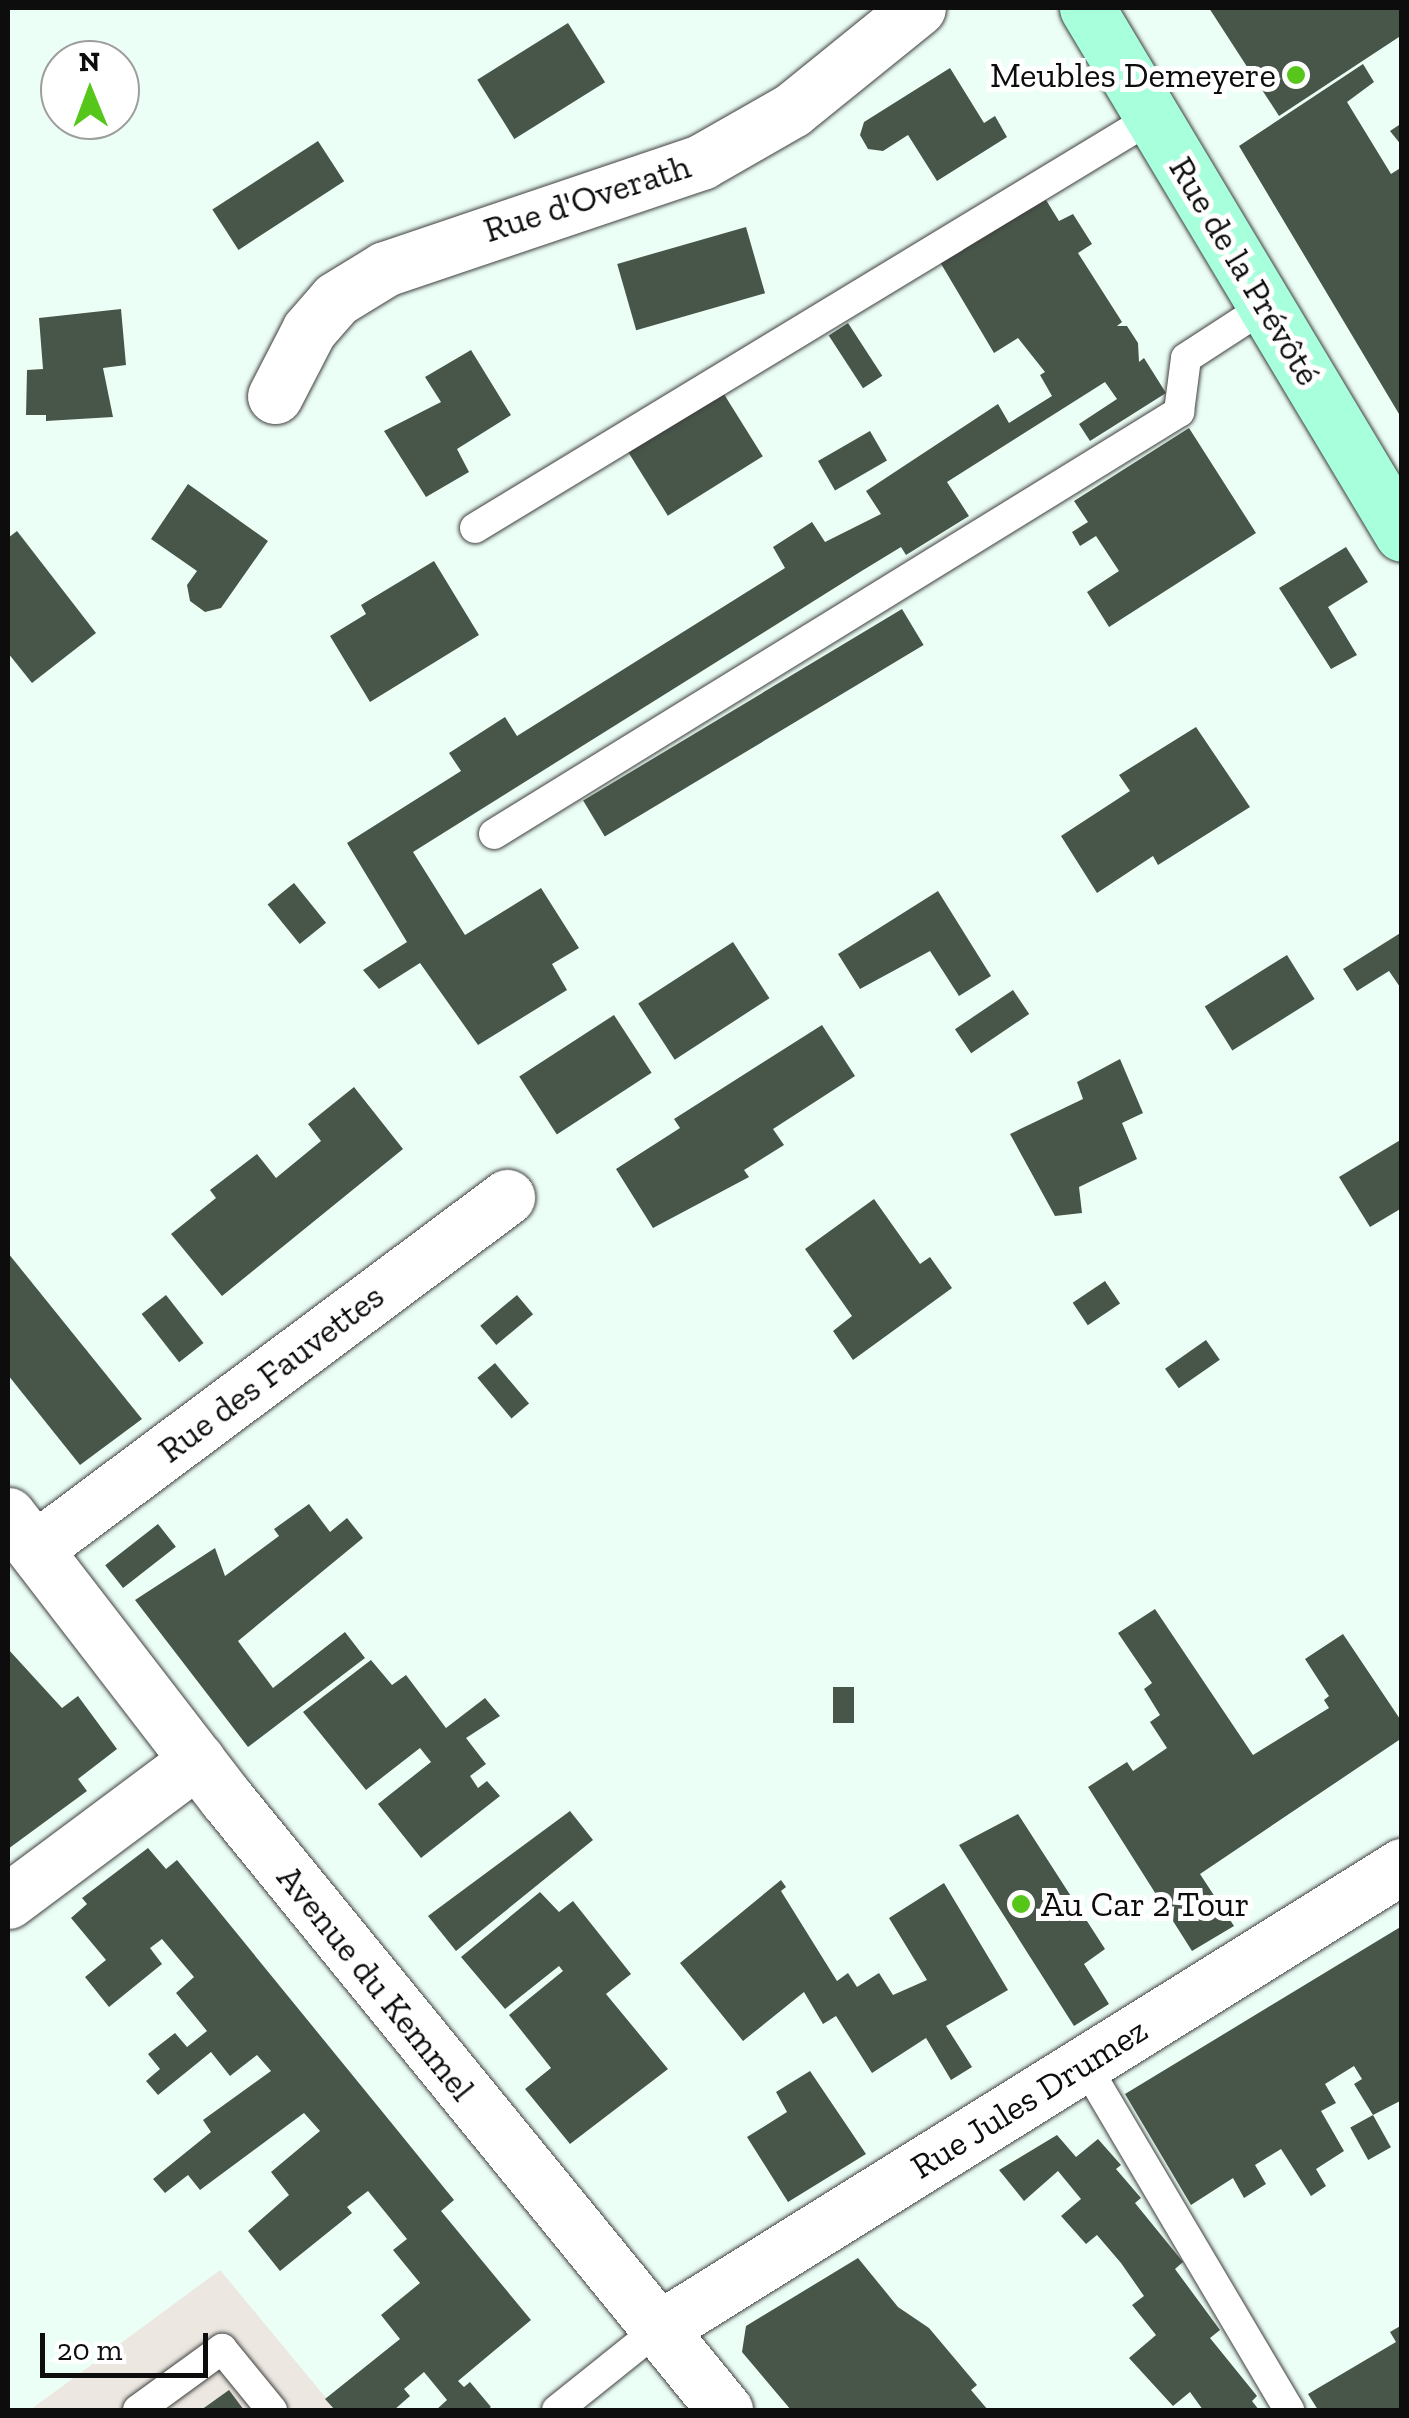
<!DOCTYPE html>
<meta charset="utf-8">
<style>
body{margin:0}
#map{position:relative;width:1409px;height:2418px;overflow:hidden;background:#ecfff6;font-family:"Zilla Slab",serif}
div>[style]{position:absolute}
.industrial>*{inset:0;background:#ece7e0}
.building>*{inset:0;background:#485649;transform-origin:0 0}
.roads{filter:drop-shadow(0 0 2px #404040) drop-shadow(0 0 2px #404040)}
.lane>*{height:30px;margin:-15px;padding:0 15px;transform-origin:15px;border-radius:15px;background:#fff}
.street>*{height:55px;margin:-27.5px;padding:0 27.5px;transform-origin:27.5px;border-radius:27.5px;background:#fff}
.secondary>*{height:55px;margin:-27.5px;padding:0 27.5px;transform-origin:27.5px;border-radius:27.5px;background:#a7ffdb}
.dots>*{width:28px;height:28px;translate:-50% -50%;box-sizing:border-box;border:5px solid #fff;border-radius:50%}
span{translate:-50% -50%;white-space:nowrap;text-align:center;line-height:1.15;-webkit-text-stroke:10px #fff;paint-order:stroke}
.poi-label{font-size:35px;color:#0d0d0d}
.right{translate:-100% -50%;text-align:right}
.left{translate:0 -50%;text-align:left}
.street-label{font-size:35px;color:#0d0d0d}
.frame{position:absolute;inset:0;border:10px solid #0d0d0d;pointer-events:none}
.north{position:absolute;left:40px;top:40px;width:100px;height:100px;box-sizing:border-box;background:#fff;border:2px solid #9e9e9e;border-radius:50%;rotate:359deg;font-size:28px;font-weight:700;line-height:40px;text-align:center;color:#0d0d0d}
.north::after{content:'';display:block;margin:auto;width:35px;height:45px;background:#56c71a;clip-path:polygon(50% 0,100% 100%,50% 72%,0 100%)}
.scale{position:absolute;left:40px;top:2333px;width:168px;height:45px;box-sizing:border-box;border:5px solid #0d0d0d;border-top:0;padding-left:12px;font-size:30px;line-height:35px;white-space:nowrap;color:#0d0d0d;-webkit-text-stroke:8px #fff;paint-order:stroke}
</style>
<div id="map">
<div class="industrial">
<div style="clip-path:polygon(220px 2270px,336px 2410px,30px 2410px)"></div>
</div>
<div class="building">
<div style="clip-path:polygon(1209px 8px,1402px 8px,1402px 35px,1279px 116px)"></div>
<div style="left:568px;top:23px;width:70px;height:107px;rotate:58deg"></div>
<div style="clip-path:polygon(1363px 64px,1374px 82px,1347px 102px,1391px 174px,1402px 167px,1402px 419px,1239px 146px)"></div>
<div style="clip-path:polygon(950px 68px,984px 123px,995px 116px,1007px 137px,937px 181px,908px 135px,883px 151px,868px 149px,860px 135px,864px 122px)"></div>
<div style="clip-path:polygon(1402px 123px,1402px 146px,1390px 131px)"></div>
<div style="left:318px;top:141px;width:48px;height:126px;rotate:57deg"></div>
<div style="clip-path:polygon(1046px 200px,1059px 221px,1073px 214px,1092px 244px,1078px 253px,1122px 322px,1117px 326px,1127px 326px,1138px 343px,1139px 362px,1144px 358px,1166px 393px,1090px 441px,1079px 424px,1117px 399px,1105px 382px,947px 482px,969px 516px,906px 555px,901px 547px,860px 572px,413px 852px,465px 935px,541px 888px,579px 948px,552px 964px,567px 990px,478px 1045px,420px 963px,379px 989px,363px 970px,407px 942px,347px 843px,461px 771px,449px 753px,505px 717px,517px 736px,785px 568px,773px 547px,812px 522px,825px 542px,881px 514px,866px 491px,998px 404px,1009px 423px,1052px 396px,1040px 375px,1045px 372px,1018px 338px,994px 353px,937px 257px)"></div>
<div style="left:746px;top:227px;width:69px;height:134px;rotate:74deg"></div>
<div style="clip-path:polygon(121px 309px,126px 365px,103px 368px,113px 417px,46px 421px,46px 415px,26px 415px,27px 370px,43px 369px,39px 318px)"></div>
<div style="left:848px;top:323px;width:63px;height:23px;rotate:57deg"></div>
<div style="clip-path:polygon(471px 350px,511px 415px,457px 449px,469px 472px,426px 497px,384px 431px,441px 402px,425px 377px)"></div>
<div style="left:722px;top:391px;width:77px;height:112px;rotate:58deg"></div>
<div style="clip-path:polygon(1189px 428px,1256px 533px,1109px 627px,1087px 592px,1119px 571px,1096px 536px,1080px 546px,1072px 532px,1088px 522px,1074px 501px)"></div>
<div style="left:870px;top:431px;width:34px;height:60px;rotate:60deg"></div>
<div style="clip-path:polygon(188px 484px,268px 541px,221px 608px,205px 612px,190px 601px,187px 585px,197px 571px,151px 539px)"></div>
<div style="clip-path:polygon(17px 531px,96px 633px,32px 683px,8px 653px,8px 538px)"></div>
<div style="clip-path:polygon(1346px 547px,1368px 582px,1328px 607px,1357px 655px,1331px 669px,1279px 588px)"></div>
<div style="clip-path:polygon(434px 561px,479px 635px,370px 702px,330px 636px,366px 614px,361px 605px)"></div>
<div style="left:902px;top:609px;width:42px;height:372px;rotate:59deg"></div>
<div style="clip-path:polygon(1196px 727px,1250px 807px,1158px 865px,1153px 856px,1097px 893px,1061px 836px,1130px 791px,1119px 775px)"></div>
<div style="left:294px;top:883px;width:51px;height:34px;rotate:51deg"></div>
<div style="clip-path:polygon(938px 891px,991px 976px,959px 996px,930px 951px,860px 989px,838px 954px)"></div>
<div style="clip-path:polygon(1402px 932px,1402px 990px,1389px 971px,1357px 991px,1343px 969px)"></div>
<div style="left:733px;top:942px;width:67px;height:113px;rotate:57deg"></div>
<div style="left:1287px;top:955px;width:52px;height:97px;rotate:58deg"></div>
<div style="left:1013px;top:990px;width:29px;height:70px;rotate:56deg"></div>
<div style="left:614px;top:1015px;width:69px;height:113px;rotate:57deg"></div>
<div style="clip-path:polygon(822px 1025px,855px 1076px,773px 1129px,784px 1145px,744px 1170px,749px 1177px,653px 1228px,616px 1169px,680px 1128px,674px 1119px)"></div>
<div style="clip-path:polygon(1120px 1059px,1143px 1113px,1122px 1123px,1137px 1159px,1079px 1187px,1082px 1213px,1055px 1216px,1010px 1134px,1083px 1099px,1077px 1082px)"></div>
<div style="clip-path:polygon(354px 1087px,403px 1149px,222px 1296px,171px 1234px,216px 1198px,210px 1190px,257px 1154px,276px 1178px,321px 1141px,308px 1124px)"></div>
<div style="clip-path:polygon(1402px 1139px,1402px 1208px,1370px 1227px,1339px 1177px)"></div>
<div style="clip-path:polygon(874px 1199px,920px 1264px,930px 1257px,952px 1288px,853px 1360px,833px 1331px,852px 1316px,805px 1249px)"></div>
<div style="clip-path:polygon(8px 1253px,142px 1419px,80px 1465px,8px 1375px)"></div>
<div style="left:1105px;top:1281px;width:27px;height:39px;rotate:56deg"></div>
<div style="left:166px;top:1295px;width:61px;height:31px;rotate:52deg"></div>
<div style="left:517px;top:1295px;width:25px;height:48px;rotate:50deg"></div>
<div style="left:1206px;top:1340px;width:24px;height:50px;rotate:55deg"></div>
<div style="left:495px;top:1363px;width:53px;height:23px;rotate:50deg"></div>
<div style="clip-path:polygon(309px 1504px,330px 1532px,347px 1518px,363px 1538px,238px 1641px,273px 1688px,345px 1632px,365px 1658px,248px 1747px,135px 1600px,215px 1548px,225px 1576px,279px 1536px,274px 1529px)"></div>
<div style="left:158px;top:1524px;width:29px;height:67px;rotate:52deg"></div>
<div style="clip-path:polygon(1155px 1609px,1253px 1755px,1329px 1708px,1324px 1700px,1329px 1696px,1305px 1659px,1343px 1634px,1402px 1722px,1402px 1738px,1200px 1874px,1234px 1926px,1192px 1951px,1088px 1787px,1127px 1762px,1133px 1771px,1167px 1748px,1150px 1722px,1160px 1715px,1144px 1689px,1152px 1683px,1118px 1633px)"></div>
<div style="clip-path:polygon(8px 1649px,62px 1708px,78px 1696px,117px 1749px,78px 1779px,87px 1791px,8px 1849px)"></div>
<div style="clip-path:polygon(371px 1660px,392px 1685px,406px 1675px,446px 1728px,485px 1698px,500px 1716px,466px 1738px,486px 1764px,470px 1776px,478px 1788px,487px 1781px,500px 1796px,421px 1858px,378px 1804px,431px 1762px,420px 1748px,366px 1790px,303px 1712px)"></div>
<div style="left:833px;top:1687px;width:21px;height:36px"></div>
<div style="clip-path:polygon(570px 1811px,593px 1840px,456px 1951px,428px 1916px)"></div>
<div style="clip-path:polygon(1018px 1814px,1105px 1949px,1084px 1964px,1109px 2004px,1074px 2026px,959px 1845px)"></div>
<div style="clip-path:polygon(148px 1848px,166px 1869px,177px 1860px,398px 2131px,454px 2200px,441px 2211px,531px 2320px,458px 2381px,464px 2387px,470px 2382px,491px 2407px,487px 2410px,436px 2410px,447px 2400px,424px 2372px,404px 2389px,410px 2396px,394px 2410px,335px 2410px,325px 2399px,400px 2339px,381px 2315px,420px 2283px,393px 2250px,407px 2239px,368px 2191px,347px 2207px,352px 2213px,280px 2271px,248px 2231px,289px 2195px,271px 2172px,320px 2131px,304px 2113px,200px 2190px,188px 2175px,165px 2193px,153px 2179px,211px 2132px,203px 2120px,271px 2071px,257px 2055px,230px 2076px,211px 2052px,158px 2095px,146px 2081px,160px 2069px,148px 2054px,175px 2033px,187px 2047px,207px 2031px,176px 1993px,194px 1977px,162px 1939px,150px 1948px,162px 1964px,109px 2007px,85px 1977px,106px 1960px,71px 1918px,87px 1904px,82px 1898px)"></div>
<div style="clip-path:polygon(781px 1880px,786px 1887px,781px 1891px,837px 1981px,848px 1973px,857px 1987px,879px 1973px,893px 1995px,927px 1980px,889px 1918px,944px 1883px,1008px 1990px,946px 2026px,972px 2067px,951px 2080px,926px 2038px,872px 2073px,836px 2016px,823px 2024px,804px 1992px,743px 2041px,680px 1963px)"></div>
<div style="clip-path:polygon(540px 1892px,559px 1912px,573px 1901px,631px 1974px,606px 1994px,668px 2069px,570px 2144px,525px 2089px,551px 2068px,509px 2015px,563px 1971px,559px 1966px,505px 2009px,461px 1957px)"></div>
<div style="clip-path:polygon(1402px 1926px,1402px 2100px,1373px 2115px,1354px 2084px,1362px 2079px,1354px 2066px,1325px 2084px,1336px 2103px,1321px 2111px,1344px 2151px,1316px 2169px,1326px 2186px,1311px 2196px,1281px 2149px,1255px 2165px,1266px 2184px,1244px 2198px,1233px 2178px,1191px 2205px,1125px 2094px)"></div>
<div style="clip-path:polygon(810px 2071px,866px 2154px,788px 2202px,747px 2137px,787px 2112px,776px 2092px)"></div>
<div style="left:1373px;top:2115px;width:37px;height:26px;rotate:61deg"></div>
<div style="clip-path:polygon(1057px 2135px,1076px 2157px,1098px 2139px,1121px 2165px,1116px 2169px,1141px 2198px,1135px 2203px,1183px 2262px,1175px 2269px,1220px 2330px,1210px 2338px,1257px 2396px,1252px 2401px,1259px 2410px,1203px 2410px,1190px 2392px,1173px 2406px,1129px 2358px,1156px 2335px,1132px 2305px,1144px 2296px,1121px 2263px,1097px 2235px,1086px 2244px,1061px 2216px,1081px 2199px,1058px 2171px,1024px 2201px,999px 2170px)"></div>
<div style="clip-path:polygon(858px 2258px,898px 2307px,929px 2328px,977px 2385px,971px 2390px,988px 2410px,791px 2410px,742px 2352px,746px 2326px)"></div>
<div style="clip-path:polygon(1402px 2325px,1402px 2410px,1318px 2410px,1308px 2394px,1396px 2342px,1390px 2332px)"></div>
<div style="clip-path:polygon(229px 2390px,244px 2410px,201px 2410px)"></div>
</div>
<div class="roads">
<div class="lane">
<div style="left:475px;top:528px;width:793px;rotate:-31.22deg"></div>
<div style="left:494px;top:834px;width:805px;rotate:-31.64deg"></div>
<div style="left:1179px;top:412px;width:54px;rotate:-82.6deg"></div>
<div style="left:1186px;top:358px;width:95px;rotate:-33deg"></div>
<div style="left:1084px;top:2063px;width:403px;rotate:59.4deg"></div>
<div style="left:138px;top:2410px;width:104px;rotate:-36deg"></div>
<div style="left:222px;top:2349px;width:79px;rotate:50.7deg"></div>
<div style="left:557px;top:2410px;width:128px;rotate:-38.7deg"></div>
</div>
<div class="street">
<div style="left:275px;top:396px;width:74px;rotate:-62.7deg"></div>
<div style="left:309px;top:330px;width:41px;rotate:-48.9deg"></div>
<div style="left:336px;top:299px;width:57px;rotate:-31.5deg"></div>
<div style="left:385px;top:269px;width:334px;rotate:-18.7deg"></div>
<div style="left:701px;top:162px;width:105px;rotate:-29.7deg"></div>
<div style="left:792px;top:110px;width:162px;rotate:-39deg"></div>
<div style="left:8px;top:1515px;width:357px;rotate:52.4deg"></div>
<div style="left:226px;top:1798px;width:790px;rotate:50.81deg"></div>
<div style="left:35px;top:1549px;width:589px;rotate:-36.71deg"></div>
<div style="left:8px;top:1901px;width:236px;rotate:-36.7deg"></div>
<div style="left:657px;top:2330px;width:878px;rotate:-31.92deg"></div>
</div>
<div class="secondary">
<div style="left:1087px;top:8px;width:613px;rotate:59.08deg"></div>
</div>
</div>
<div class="dots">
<div style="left:1296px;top:75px;background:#56c71a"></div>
<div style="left:1021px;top:1904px;background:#56c71a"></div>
</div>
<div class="poi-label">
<span class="right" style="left:1276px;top:75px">Meubles Demeyere</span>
<span class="left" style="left:1041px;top:1904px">Au Car 2 Tour</span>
</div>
<div class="street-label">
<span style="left:587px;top:198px;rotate:-18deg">Rue d'Overath</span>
<span style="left:1245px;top:271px;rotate:59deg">Rue de la Prévôté</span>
<span style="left:271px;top:1373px;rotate:-37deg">Rue des Fauvettes</span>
<span style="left:376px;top:1983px;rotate:51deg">Avenue du Kemmel</span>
<span style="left:1029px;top:2098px;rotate:-32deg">Rue Jules Drumez</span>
</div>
<div class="frame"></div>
<div class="north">N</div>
<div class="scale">20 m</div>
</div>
